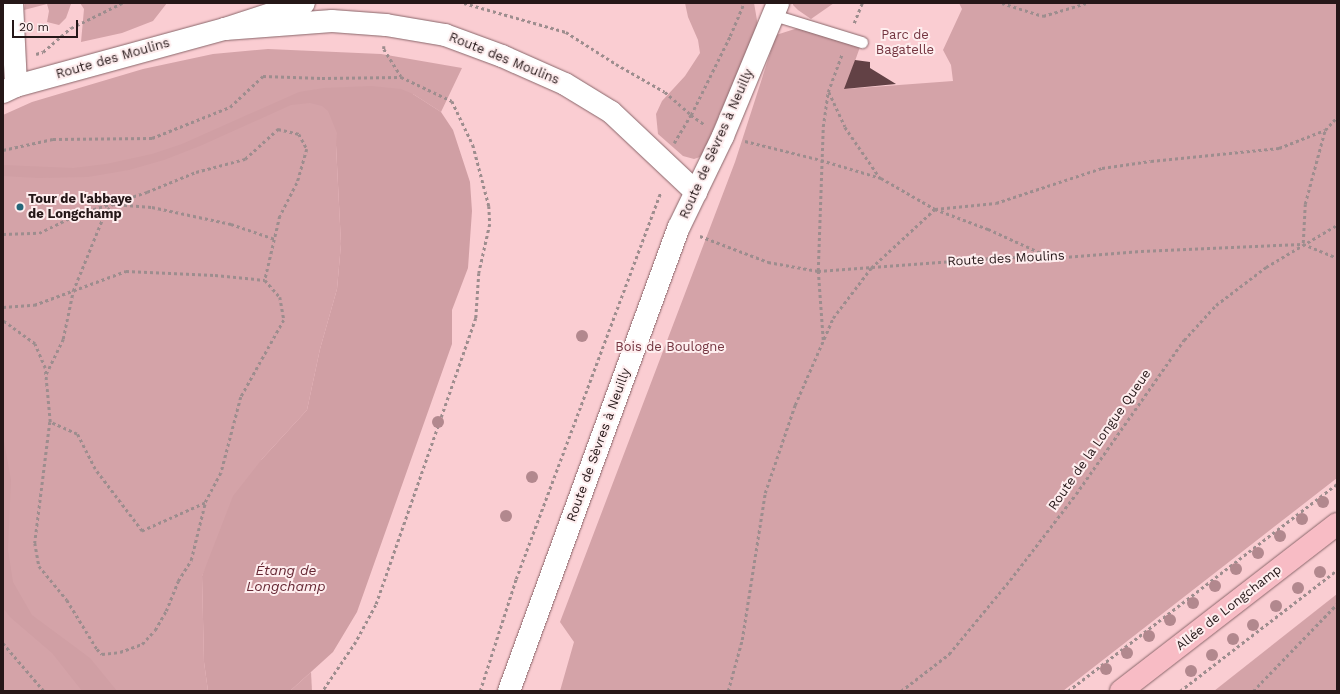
<!DOCTYPE html>
<meta charset="utf-8">
<style>
body{margin:0}
#map{position:relative;width:1340px;height:694px;overflow:hidden;background:#feedee;font-family:"Work Sans",sans-serif}
div>[style]{position:absolute}
.green>*{inset:0;background:#facdd2;transform-origin:0 0}
.forest>*{inset:0;background:#d4a3a8}
.water>*{inset:0;background:#d09fa4}
.building>*{inset:0;background:#624145}
.path>*{height:2.5px;margin-top:-1.25px;transform-origin:0;background:repeating-linear-gradient(90deg,#9d8d8e 0 3px,transparent 0 6px)}
.roads{filter:drop-shadow(0 0 1px #89666a) drop-shadow(0 0 1px #89666a)}
.service>*{height:11px;margin:-5.5px;padding:0 5.5px;transform-origin:5.5px;border-radius:5.5px;background:#fff}
.minor>*{height:22px;margin:-11px;padding:0 11px;transform-origin:11px;border-radius:11px;background:#fff}
.tertiary>*{height:22px;margin:-11px;padding:0 11px;transform-origin:11px;border-radius:11px;background:#fff}
.primary>*{height:22px;margin:-11px;padding:0 11px;transform-origin:11px;border-radius:11px;background:#f8bcc5}
.trees>*{width:12px;height:12px;margin:-6px;border-radius:50%;background:#b2888e}
.dots>*{width:11px;height:11px;translate:-50% -50%;box-sizing:border-box;border:2px solid #feedee;border-radius:50%}
span{translate:-50% -50%;white-space:nowrap;text-align:center;line-height:1.15;-webkit-text-stroke:4px #feedee;paint-order:stroke}
.park-label{font-size:13px;color:#743540}
.street-label{font-size:13px;color:#251718}
.poi-label{font-size:13px;color:#251718;font-weight:700}
.left{translate:0 -50%;text-align:left}
.water-label{font-size:14px;color:#662834;font-style:italic}
.frame{position:absolute;inset:0;border:4px solid #251718;pointer-events:none}
.scale{position:absolute;left:12px;top:20px;width:66px;height:18px;box-sizing:border-box;border:2px solid #251718;border-top:0;padding-left:5px;font-size:12px;line-height:14px;white-space:nowrap;color:#251718;-webkit-text-stroke:3px #feedee;paint-order:stroke}
</style>
<div id="map">
<div class="green">
<div style="left:3px;top:3px;width:1334px;height:688px"></div>
</div>
<div class="forest">
<div style="clip-path:polygon(25px 3px,77px 3px,71px 4px,66px 18px,59px 25px,47px 22px,49px 11px,47px 4px,24px 10px)"></div>
<div style="clip-path:polygon(80px 3px,167px 3px,153px 21px,122px 33px,81px 42px,84px 9px)"></div>
<div style="clip-path:polygon(685px 3px,754px 3px,758px 26px,703px 153px,700px 157px,694px 159px,683px 156px,658px 134px,656px 114px,662px 101px,685px 76px,700px 53px,698px 40px,688px 17px)"></div>
<div style="clip-path:polygon(793px 3px,834px 3px,811px 19px,798px 10px,793px 5px)"></div>
<div style="clip-path:polygon(959px 3px,1337px 3px,1337px 478px,1063px 691px,560px 691px,574px 642px,560px 622px,735px 162px,776px 35px,798px 28px,860px 47px,845px 89px,953px 81px,951px 65px,943px 50px,962px 9px)"></div>
<div style="clip-path:polygon(268px 49px,381px 54px,462px 68px,441px 112px,413px 94px,336px 145px,341px 244px,337px 289px,320px 349px,307px 410px,262px 459px,202px 576px,204px 662px,208px 691px,3px 691px,3px 115px,32px 102px,143px 69px,213px 54px)"></div>
<div style="clip-path:polygon(1337px 594px,1337px 691px,1214px 691px)"></div>
<div style="clip-path:polygon(311px 672px,312px 691px,290px 691px)"></div>
</div>
<div class="water">
<div style="clip-path:polygon(371px 86px,401px 89px,413px 94px,441px 112px,453px 130px,470px 182px,472px 211px,468px 268px,452px 310px,452px 344px,357px 612px,333px 652px,290px 691px,208px 691px,204px 662px,202px 576px,233px 496px,262px 459px,307px 410px,320px 349px,337px 289px,341px 244px,336px 145px,337px 133px,328px 111px,322px 106px,310px 103px,291px 105px,200px 146px,164px 160px,129px 170px,88px 177px,38px 178px,3px 176px,3px 165px,73px 168px,106px 164px,152px 154px,182px 144px,299px 92px,324px 88px)"></div>
<div style="clip-path:polygon(3px 436px,11px 480px,8px 550px,13px 582px,32px 615px,90px 658px,117px 691px,82px 691px,52px 653px,10px 617px,3px 608px)"></div>
</div>
<div class="building">
<div style="clip-path:polygon(855px 60px,870px 62px,870px 68px,896px 84px,844px 89px)"></div>
</div>
<div class="path">
<div style="left:464px;top:3px;width:106px;rotate:15.9deg"></div>
<div style="left:566px;top:32px;width:59px;rotate:32.6deg"></div>
<div style="left:616px;top:64px;width:56px;rotate:29.7deg"></div>
<div style="left:665px;top:92px;width:35px;rotate:41deg"></div>
<div style="left:691px;top:115px;width:16px;rotate:35deg"></div>
<div style="left:1002px;top:3px;width:43px;rotate:17.6deg"></div>
<div style="left:1043px;top:16px;width:46px;rotate:-16.5deg"></div>
<div style="left:1158px;top:3px;width:33px"></div>
<div style="left:854px;top:23px;width:22px;rotate:-68deg"></div>
<div style="left:384px;top:46px;width:3px;rotate:90deg"></div>
<div style="left:384px;top:49px;width:32px;rotate:58deg"></div>
<div style="left:36px;top:54px;width:7px;rotate:-16deg"></div>
<div style="left:43px;top:52px;width:37px;rotate:-41deg"></div>
<div style="left:71px;top:28px;width:57px;rotate:-26.1deg"></div>
<div style="left:829px;top:92px;width:38px;rotate:65deg"></div>
<div style="left:845px;top:127px;width:62px;rotate:55.5deg"></div>
<div style="left:745px;top:141px;width:78px;rotate:14deg"></div>
<div style="left:821px;top:160px;width:63px;rotate:16.7deg"></div>
<div style="left:881px;top:178px;width:62px;rotate:29.9deg"></div>
<div style="left:935px;top:209px;width:61px;rotate:-5.6deg"></div>
<div style="left:996px;top:203px;width:112px;rotate:-18.3deg"></div>
<div style="left:1102px;top:168px;width:49px;rotate:-8.1deg"></div>
<div style="left:1151px;top:161px;width:129px;rotate:-5.8deg"></div>
<div style="left:1279px;top:148px;width:49px;rotate:-21.4deg"></div>
<div style="left:1325px;top:130px;width:18px;rotate:-47deg"></div>
<div style="left:674px;top:143px;width:33px;rotate:-59deg"></div>
<div style="left:691px;top:115px;width:88px;rotate:-63.7deg"></div>
<div style="left:730px;top:36px;width:36px;rotate:-67deg"></div>
<div style="left:3px;top:150px;width:51px;rotate:-12.4deg"></div>
<div style="left:53px;top:139px;width:99px;rotate:-0.6deg"></div>
<div style="left:152px;top:138px;width:84px;rotate:-21.7deg"></div>
<div style="left:230px;top:107px;width:45px;rotate:-43.2deg"></div>
<div style="left:263px;top:76px;width:59px;rotate:1.9deg"></div>
<div style="left:322px;top:78px;width:79px;rotate:-0.7deg"></div>
<div style="left:401px;top:77px;width:56px;rotate:25.2deg"></div>
<div style="left:452px;top:101px;width:49px;rotate:64.5deg"></div>
<div style="left:473px;top:145px;width:63px;rotate:75.3deg"></div>
<div style="left:489px;top:206px;width:18px;rotate:87deg"></div>
<div style="left:490px;top:224px;width:50px;rotate:102.7deg"></div>
<div style="left:479px;top:273px;width:45px;rotate:93.8deg"></div>
<div style="left:476px;top:318px;width:304px;rotate:109.2deg"></div>
<div style="left:376px;top:605px;width:42px;rotate:118.4deg"></div>
<div style="left:356px;top:642px;width:59px;rotate:124deg"></div>
<div style="left:3px;top:234px;width:36px;rotate:-2deg"></div>
<div style="left:39px;top:233px;width:41px;rotate:-25.9deg"></div>
<div style="left:76px;top:215px;width:75px;rotate:-17.9deg"></div>
<div style="left:147px;top:192px;width:53px;rotate:-22.2deg"></div>
<div style="left:196px;top:172px;width:51px;rotate:-14.9deg"></div>
<div style="left:245px;top:159px;width:45px;rotate:-42.3deg"></div>
<div style="left:278px;top:129px;width:22px;rotate:13deg"></div>
<div style="left:299px;top:134px;width:17px;rotate:62deg"></div>
<div style="left:307px;top:149px;width:35px;rotate:106deg"></div>
<div style="left:297px;top:183px;width:37px;rotate:117deg"></div>
<div style="left:280px;top:216px;width:66px;rotate:103.2deg"></div>
<div style="left:700px;top:236px;width:73px;rotate:20.9deg"></div>
<div style="left:768px;top:262px;width:51px;rotate:10.2deg"></div>
<div style="left:818px;top:271px;width:190px;rotate:-4.2deg"></div>
<div style="left:1007px;top:257px;width:44px;rotate:1.3deg"></div>
<div style="left:1051px;top:258px;width:90px;rotate:-4.4deg"></div>
<div style="left:1141px;top:251px;width:162px;rotate:-2.5deg"></div>
<div style="left:1303px;top:244px;width:37px;rotate:22deg"></div>
<div style="left:1303px;top:243px;width:39px;rotate:-87deg"></div>
<div style="left:1305px;top:204px;width:77px;rotate:-74.9deg"></div>
<div style="left:3px;top:307px;width:31px;rotate:-4deg"></div>
<div style="left:34px;top:305px;width:98px;rotate:-20.3deg"></div>
<div style="left:126px;top:271px;width:89px;rotate:2.6deg"></div>
<div style="left:215px;top:275px;width:50px;rotate:5.7deg"></div>
<div style="left:265px;top:280px;width:23px;rotate:49deg"></div>
<div style="left:280px;top:297px;width:23px;rotate:80deg"></div>
<div style="left:284px;top:320px;width:88px;rotate:119.2deg"></div>
<div style="left:241px;top:397px;width:79px;rotate:104.7deg"></div>
<div style="left:221px;top:473px;width:34px;rotate:118deg"></div>
<div style="left:205px;top:503px;width:69px;rotate:156deg"></div>
<div style="left:142px;top:531px;width:78px;rotate:-127.2deg"></div>
<div style="left:95px;top:469px;width:39px;rotate:-117deg"></div>
<div style="left:77px;top:434px;width:30px;rotate:-156deg"></div>
<div style="left:50px;top:422px;width:54px;rotate:-95.3deg"></div>
<div style="left:45px;top:368px;width:26px;rotate:-113deg"></div>
<div style="left:35px;top:344px;width:39px;rotate:-144deg"></div>
<div style="left:823px;top:340px;width:69px;rotate:-94.1deg"></div>
<div style="left:818px;top:271px;width:144px;rotate:-88deg"></div>
<div style="left:823px;top:127px;width:35px;rotate:-82deg"></div>
<div style="left:828px;top:92px;width:40px;rotate:-69.8deg"></div>
<div style="left:46px;top:374px;width:39px;rotate:-64deg"></div>
<div style="left:63px;top:339px;width:49px;rotate:-78.2deg"></div>
<div style="left:73px;top:291px;width:82px;rotate:-67.8deg"></div>
<div style="left:104px;top:215px;width:14px;rotate:-54deg"></div>
<div style="left:112px;top:204px;width:40px;rotate:4.3deg"></div>
<div style="left:152px;top:207px;width:81px;rotate:12.1deg"></div>
<div style="left:231px;top:224px;width:46px;rotate:18.8deg"></div>
<div style="left:50px;top:422px;width:122px;rotate:97.1deg"></div>
<div style="left:35px;top:543px;width:23px;rotate:80deg"></div>
<div style="left:39px;top:566px;width:44px;rotate:50.5deg"></div>
<div style="left:67px;top:600px;width:57px;rotate:58.5deg"></div>
<div style="left:97px;top:649px;width:7px;rotate:45deg"></div>
<div style="left:102px;top:654px;width:18px;rotate:-6deg"></div>
<div style="left:120px;top:652px;width:23px;rotate:-20deg"></div>
<div style="left:142px;top:644px;width:19px;rotate:-47deg"></div>
<div style="left:155px;top:630px;width:22px;rotate:-60deg"></div>
<div style="left:166px;top:611px;width:32px;rotate:-68deg"></div>
<div style="left:178px;top:581px;width:25px;rotate:-58deg"></div>
<div style="left:191px;top:560px;width:59px;rotate:-76.2deg"></div>
<div style="left:3px;top:643px;width:63px;rotate:49.5deg"></div>
<div style="left:480px;top:691px;width:118px;rotate:-72.2deg"></div>
<div style="left:516px;top:579px;width:413px;rotate:-69.5deg"></div>
<div style="left:728px;top:691px;width:53px;rotate:-74.6deg"></div>
<div style="left:742px;top:640px;width:149px;rotate:-81.1deg"></div>
<div style="left:765px;top:493px;width:93px;rotate:-71.2deg"></div>
<div style="left:795px;top:405px;width:95px;rotate:-66.4deg"></div>
<div style="left:833px;top:318px;width:63px;rotate:-52.8deg"></div>
<div style="left:871px;top:268px;width:87px;rotate:-42.7deg"></div>
<div style="left:935px;top:209px;width:57px;rotate:20.7deg"></div>
<div style="left:988px;top:229px;width:68px;rotate:24.3deg"></div>
<div style="left:901px;top:691px;width:61px;rotate:-37.6deg"></div>
<div style="left:949px;top:654px;width:96px;rotate:-50.5deg"></div>
<div style="left:1010px;top:580px;width:108px;rotate:-52.5deg"></div>
<div style="left:1076px;top:494px;width:188px;rotate:-55deg"></div>
<div style="left:1184px;top:340px;width:47px;rotate:-47.6deg"></div>
<div style="left:1216px;top:305px;width:63px;rotate:-37.2deg"></div>
<div style="left:1266px;top:267px;width:82px;rotate:-30.6deg"></div>
<div style="left:1068px;top:691px;width:339px;rotate:-37.6deg"></div>
<div style="left:1180px;top:691px;width:198px;rotate:-37.6deg"></div>
<div style="left:1253px;top:691px;width:121px;rotate:-46deg"></div>
</div>
<div class="roads">
<div class="service">
<div style="left:774px;top:15px;width:92px;rotate:17.1deg"></div>
</div>
<div class="minor">
<div style="left:12px;top:3px;width:83px;rotate:87.2deg"></div>
<div style="left:225px;top:29px;width:107px;rotate:-4.3deg"></div>
<div style="left:332px;top:21px;width:54px;rotate:4.2deg"></div>
<div style="left:386px;top:25px;width:60px;rotate:9.6deg"></div>
<div style="left:445px;top:35px;width:61px;rotate:20.2deg"></div>
<div style="left:502px;top:56px;width:69px;rotate:24deg"></div>
<div style="left:565px;top:84px;width:54px;rotate:31.3deg"></div>
<div style="left:611px;top:112px;width:117px;rotate:43.3deg"></div>
<div style="left:3px;top:92px;width:14px;rotate:-25deg"></div>
<div style="left:16px;top:86px;width:217px;rotate:-15.3deg"></div>
<div style="left:225px;top:29px;width:83px;rotate:-18.2deg"></div>
</div>
<div class="tertiary">
<div style="left:509px;top:691px;width:494px;rotate:-69.9deg"></div>
<div style="left:679px;top:227px;width:101px;rotate:-64.2deg"></div>
<div style="left:723px;top:136px;width:144px;rotate:-67.5deg"></div>
</div>
<div class="primary">
<div style="left:1121px;top:691px;width:273px;rotate:-37.7deg"></div>
</div>
</div>
<div class="trees">
<div style="left:582px;top:336px"></div>
<div style="left:438px;top:422px"></div>
<div style="left:532px;top:477px"></div>
<div style="left:1323px;top:502px"></div>
<div style="left:506px;top:516px"></div>
<div style="left:1302px;top:519px"></div>
<div style="left:1280px;top:536px"></div>
<div style="left:1258px;top:553px"></div>
<div style="left:1236px;top:569px"></div>
<div style="left:1320px;top:572px"></div>
<div style="left:1215px;top:586px"></div>
<div style="left:1298px;top:588px"></div>
<div style="left:1193px;top:603px"></div>
<div style="left:1276px;top:606px"></div>
<div style="left:1170px;top:620px"></div>
<div style="left:1253px;top:625px"></div>
<div style="left:1149px;top:636px"></div>
<div style="left:1233px;top:639px"></div>
<div style="left:1127px;top:653px"></div>
<div style="left:1212px;top:655px"></div>
<div style="left:1106px;top:669px"></div>
<div style="left:1191px;top:671px"></div>
</div>
<div class="dots">
<div style="left:20px;top:207px;background:#25677a"></div>
</div>
<div class="park-label">
<span style="left:905px;top:43px">Parc de<br>Bagatelle</span>
<span style="left:670px;top:347px">Bois de Boulogne</span>
</div>
<div class="street-label">
<span style="left:113px;top:59px;rotate:-16deg">Route des Moulins</span>
<span style="left:504px;top:59px;rotate:22deg">Route des Moulins</span>
<span style="left:717px;top:144px;rotate:-66deg">Route de Sèvres à Neuilly</span>
<span style="left:1006px;top:259px;rotate:-3deg">Route des Moulins</span>
<span style="left:1100px;top:440px;rotate:-55deg">Route de la Longue Queue</span>
<span style="left:599px;top:445px;rotate:-70deg">Route de Sèvres à Neuilly</span>
<span style="left:1229px;top:608px;rotate:-38deg">Allée de Longchamp</span>
</div>
<div class="poi-label">
<span class="left" style="left:28px;top:207px">Tour de l'abbaye<br>de Longchamp</span>
</div>
<div class="water-label">
<span style="left:286px;top:578px">Étang de<br>Longchamp</span>
</div>
<div class="frame"></div>
<div class="scale">20 m</div>
</div>
